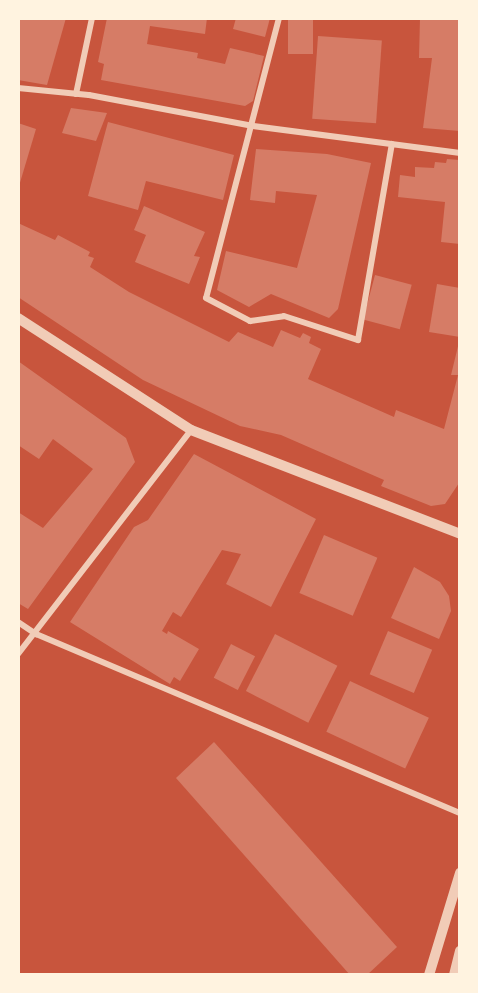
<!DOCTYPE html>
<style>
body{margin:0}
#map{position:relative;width:478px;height:993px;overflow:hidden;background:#c8553d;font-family:Literata,serif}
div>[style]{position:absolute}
.building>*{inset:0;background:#d67c66;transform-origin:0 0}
.minor>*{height:6px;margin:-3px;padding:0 3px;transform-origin:3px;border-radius:3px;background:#f1ccb7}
.tertiary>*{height:10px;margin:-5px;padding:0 5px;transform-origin:5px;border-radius:5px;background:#f1ccb7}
span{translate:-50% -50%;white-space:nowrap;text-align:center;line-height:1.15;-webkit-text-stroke:4.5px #fff3e0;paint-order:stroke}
.frame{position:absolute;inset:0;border:20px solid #fff3e0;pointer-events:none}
</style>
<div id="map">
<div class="building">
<div style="clip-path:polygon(18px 18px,66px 18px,47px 85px,18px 80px)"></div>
<div style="clip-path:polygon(107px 18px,207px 18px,205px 34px,150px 26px,147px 44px,198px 53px,197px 58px,225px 64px,230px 48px,264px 56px,253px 101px,245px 106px,101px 80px,104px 64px,98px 62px)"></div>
<div style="clip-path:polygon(236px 18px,270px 18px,265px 37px,233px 29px)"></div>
<div style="left:288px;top:18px;width:25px;height:36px"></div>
<div style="clip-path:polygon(420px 18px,460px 18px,460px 131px,423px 128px,432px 58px,419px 58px)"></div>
<div style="left:318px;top:36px;width:64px;height:83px;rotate:4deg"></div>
<div style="clip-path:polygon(71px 108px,107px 113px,96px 141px,62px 133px)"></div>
<div style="clip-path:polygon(108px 122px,234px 155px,223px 200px,146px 181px,138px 210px,88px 196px)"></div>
<div style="clip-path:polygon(18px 123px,36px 129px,19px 186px,18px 186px)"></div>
<div style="clip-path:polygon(256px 149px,327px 154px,371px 163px,338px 309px,329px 318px,271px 294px,249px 307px,217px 290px,226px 251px,297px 268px,317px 195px,276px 191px,275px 203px,250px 200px)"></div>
<div style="clip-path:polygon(447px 159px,460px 160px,460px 244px,441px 242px,445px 202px,398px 197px,400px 175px,415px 177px,415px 167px,434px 168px,435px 162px,446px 163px)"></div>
<div style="clip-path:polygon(144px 206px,205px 232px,194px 256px,200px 257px,189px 284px,135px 262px,146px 235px,134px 230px)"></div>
<div style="clip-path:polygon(18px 223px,55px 240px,58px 235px,90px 252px,88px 256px,94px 258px,90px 267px,129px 292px,229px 342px,238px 332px,273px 347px,281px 330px,300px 338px,303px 333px,311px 337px,309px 343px,321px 349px,308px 379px,394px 417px,396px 410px,444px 429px,458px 375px,451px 375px,460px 338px,459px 483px,445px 504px,431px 506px,381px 486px,384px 480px,281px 435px,240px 426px,143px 380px,18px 297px)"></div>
<div style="left:375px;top:275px;width:38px;height:46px;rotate:15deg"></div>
<div style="clip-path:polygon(437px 284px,460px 288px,460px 337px,429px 332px)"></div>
<div style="clip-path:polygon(18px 361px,126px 438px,135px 462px,28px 609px,18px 603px,18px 512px,43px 528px,93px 469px,53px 439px,39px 459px,18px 445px)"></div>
<div style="clip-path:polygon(194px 454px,316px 519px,271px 607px,226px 584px,241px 554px,222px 550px,181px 617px,173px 612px,162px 631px,167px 634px,168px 631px,199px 649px,180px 681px,174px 677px,170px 684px,70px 622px,134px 527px,148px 520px)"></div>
<div style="left:324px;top:535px;width:58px;height:63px;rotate:23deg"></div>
<div style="clip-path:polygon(414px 567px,440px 582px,449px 596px,451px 611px,439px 639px,391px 618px)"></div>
<div style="left:388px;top:631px;width:48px;height:47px;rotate:23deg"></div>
<div style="left:275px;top:634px;width:70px;height:64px;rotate:27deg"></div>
<div style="left:231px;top:644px;width:27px;height:38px;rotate:27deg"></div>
<div style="left:350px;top:681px;width:87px;height:56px;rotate:25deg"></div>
<div style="clip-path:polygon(214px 742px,397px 947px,367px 975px,350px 975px,176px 778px)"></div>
</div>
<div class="minor">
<div style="left:279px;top:18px;width:289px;rotate:104.6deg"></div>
<div style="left:206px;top:298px;width:50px;rotate:27.6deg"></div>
<div style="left:250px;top:321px;width:34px;rotate:-8deg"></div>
<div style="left:284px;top:316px;width:78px;rotate:18deg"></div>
<div style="left:358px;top:340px;width:199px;rotate:-80.2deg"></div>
<div style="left:18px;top:88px;width:71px;rotate:5.6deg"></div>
<div style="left:89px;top:95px;width:167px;rotate:10.7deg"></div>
<div style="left:253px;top:126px;width:209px;rotate:7.4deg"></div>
<div style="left:76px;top:94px;width:78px;rotate:-78.1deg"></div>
<div style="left:18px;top:622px;width:22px;rotate:34deg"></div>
<div style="left:36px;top:634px;width:460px;rotate:22.9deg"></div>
<div style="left:18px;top:654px;width:283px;rotate:-52.3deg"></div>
</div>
<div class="tertiary">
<div style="left:18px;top:318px;width:206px;rotate:32.9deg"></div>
<div style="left:191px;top:430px;width:288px;rotate:21.1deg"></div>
<div style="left:429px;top:975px;width:107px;rotate:-73.1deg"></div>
<div style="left:454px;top:975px;width:25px;rotate:-76deg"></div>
</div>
<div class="frame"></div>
</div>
